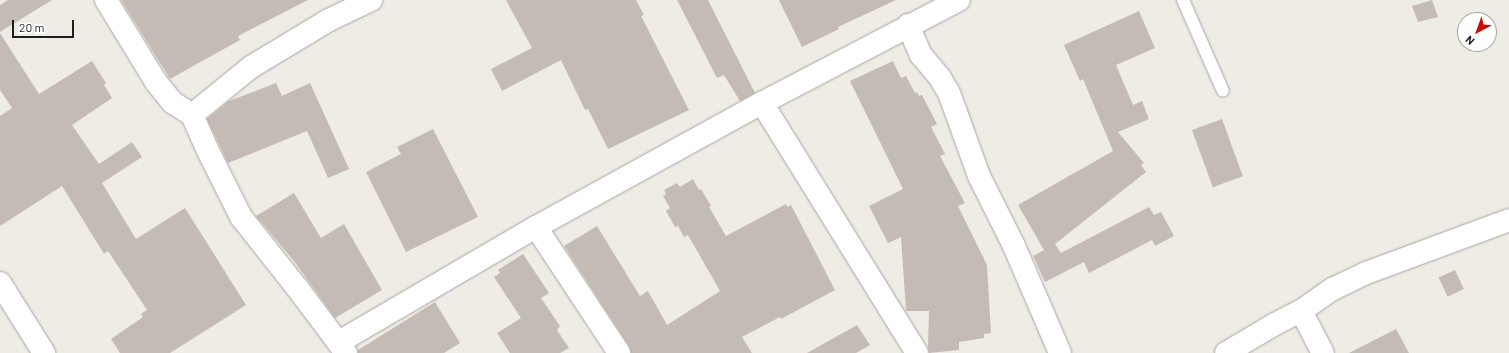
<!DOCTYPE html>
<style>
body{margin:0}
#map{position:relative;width:1509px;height:353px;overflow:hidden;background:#efece5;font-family:Barlow,sans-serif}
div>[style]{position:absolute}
.building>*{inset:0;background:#c4bcb4;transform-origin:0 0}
.roads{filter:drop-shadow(0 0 1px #a5a5a5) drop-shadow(0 0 1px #a5a5a5)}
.lane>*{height:12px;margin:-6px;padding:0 6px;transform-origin:6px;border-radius:6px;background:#fff}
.street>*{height:22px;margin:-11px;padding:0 11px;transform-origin:11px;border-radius:11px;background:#fff}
span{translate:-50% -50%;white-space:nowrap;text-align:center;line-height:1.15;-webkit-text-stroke:3.5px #fff;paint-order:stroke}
.north{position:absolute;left:1457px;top:12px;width:40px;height:40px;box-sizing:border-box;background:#fff;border:1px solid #a5a5a5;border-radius:50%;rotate:221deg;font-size:11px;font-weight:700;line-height:16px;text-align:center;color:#1e1e1e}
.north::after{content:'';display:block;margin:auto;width:14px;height:18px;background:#ca0e03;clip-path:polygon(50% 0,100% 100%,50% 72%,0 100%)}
.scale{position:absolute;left:12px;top:20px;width:62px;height:18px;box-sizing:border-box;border:2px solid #1e1e1e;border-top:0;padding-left:5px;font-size:12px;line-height:14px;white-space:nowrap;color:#1e1e1e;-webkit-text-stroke:3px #fff;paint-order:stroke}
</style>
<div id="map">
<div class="building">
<div style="clip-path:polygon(8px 0,52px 0,0 32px,0 5px)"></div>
<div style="clip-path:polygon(121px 0,308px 0,238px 36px,240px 40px,170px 79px)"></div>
<div style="clip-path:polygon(506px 0,636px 0,644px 15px,641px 16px,689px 110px,608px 149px,588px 109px,585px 110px,561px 60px,502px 91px,491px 69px,532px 48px)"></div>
<div style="clip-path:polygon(677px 0,708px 0,755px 93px,740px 101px,724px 75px,717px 78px)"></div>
<div style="clip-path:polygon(779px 0,896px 0,838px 27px,839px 29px,802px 47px)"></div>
<div style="clip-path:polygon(1432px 0,1438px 17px,1418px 22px,1412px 6px)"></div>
<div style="clip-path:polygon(1139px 11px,1155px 48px,1116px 65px,1133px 105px,1142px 101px,1149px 119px,1118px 132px,1144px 163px,1141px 165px,1146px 172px,1055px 244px,1061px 253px,1149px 207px,1154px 215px,1161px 212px,1174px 236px,1155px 246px,1152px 240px,1089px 273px,1084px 262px,1045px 282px,1033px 256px,1044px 250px,1018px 205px,1113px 151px,1083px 79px,1080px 81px,1064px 45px)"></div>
<div style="clip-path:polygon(0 33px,39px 94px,92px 61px,106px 83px,104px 85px,112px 98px,72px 125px,99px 164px,132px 142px,142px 157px,102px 183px,136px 239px,185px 208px,246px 305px,170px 353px,120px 353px,111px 339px,143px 317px,141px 314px,147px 310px,108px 251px,104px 254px,62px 186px,0 226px,0 116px,12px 108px,0 90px)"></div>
<div style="clip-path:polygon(893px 61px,901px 78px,906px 76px,915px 93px,917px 92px,919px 96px,922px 95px,937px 124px,931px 127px,945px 154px,940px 156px,965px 203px,958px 206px,987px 265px,991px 333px,984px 334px,984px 338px,959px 342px,959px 350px,929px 353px,928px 346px,929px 311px,906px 311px,901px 237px,888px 243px,869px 206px,903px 189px,850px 81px)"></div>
<div style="clip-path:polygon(276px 83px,282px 96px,310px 83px,349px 169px,328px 178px,307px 131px,228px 163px,207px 119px,229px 101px)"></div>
<div style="left:1222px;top:119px;width:61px;height:32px;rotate:70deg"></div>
<div style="clip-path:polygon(433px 129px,478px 217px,406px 252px,366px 172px,401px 154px,397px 147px)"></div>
<div style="clip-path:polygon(693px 179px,699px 190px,701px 189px,711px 206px,709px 207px,726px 236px,786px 204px,787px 207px,791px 205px,835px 290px,781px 319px,780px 317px,742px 337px,752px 353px,631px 353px,629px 346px,564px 246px,597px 226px,640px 296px,648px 291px,667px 325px,720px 291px,688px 235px,684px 237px,678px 226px,675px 227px,666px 211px,670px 208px,663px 196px,666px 194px,664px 190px,677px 183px,680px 187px)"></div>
<div style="clip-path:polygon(294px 193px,321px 238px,344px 224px,382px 290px,335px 318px,294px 261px,256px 216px)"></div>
<div style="clip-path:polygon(523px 254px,549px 293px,541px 298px,560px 326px,557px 330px,569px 348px,560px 353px,510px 353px,497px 333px,521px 318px,494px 277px,500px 273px,498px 270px)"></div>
<div style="left:1455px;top:270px;width:21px;height:18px;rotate:65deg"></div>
<div style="clip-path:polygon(435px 302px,460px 343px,444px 353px,358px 353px,358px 350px)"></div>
<div style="clip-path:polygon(857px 325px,870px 345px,856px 353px,807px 353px)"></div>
<div style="clip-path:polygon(1396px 329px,1409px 353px,1349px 353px)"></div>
</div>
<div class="roads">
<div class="lane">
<div style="left:1183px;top:0;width:99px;rotate:66.3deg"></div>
</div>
<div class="street">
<div style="left:106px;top:0;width:96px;rotate:58.6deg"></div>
<div style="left:156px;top:82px;width:26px;rotate:51deg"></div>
<div style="left:172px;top:102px;width:24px;rotate:33deg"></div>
<div style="left:192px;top:115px;width:37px;rotate:66deg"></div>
<div style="left:207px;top:149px;width:76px;rotate:63.4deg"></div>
<div style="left:241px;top:217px;width:92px;rotate:51.6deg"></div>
<div style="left:298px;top:289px;width:80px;rotate:53.1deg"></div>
<div style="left:908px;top:25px;width:33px;rotate:67deg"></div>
<div style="left:921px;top:55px;width:30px;rotate:50deg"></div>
<div style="left:940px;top:78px;width:17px;rotate:59deg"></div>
<div style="left:949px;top:93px;width:88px;rotate:70.1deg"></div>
<div style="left:979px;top:176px;width:78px;rotate:63.4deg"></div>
<div style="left:1014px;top:246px;width:116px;rotate:66.7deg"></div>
<div style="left:762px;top:103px;width:294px;rotate:58.2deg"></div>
<div style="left:192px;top:115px;width:76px;rotate:-39.1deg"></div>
<div style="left:251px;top:67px;width:91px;rotate:-31.1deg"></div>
<div style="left:329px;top:20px;width:47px;rotate:-25.5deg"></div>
<div style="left:536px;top:227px;width:151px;rotate:56.6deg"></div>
<div style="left:0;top:283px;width:83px;rotate:57.8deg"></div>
<div style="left:1301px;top:311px;width:47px;rotate:62.4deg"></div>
<div style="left:339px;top:342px;width:228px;rotate:-30.3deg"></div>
<div style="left:536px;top:227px;width:258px;rotate:-28.8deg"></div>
<div style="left:762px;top:103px;width:222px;rotate:-27.6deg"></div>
<div style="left:1226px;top:353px;width:57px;rotate:-30.6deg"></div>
<div style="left:1275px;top:324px;width:29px;rotate:-27deg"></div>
<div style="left:1301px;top:311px;width:39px;rotate:-35deg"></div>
<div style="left:1333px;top:289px;width:37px;rotate:-26deg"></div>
<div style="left:1366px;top:273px;width:153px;rotate:-20.3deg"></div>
</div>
</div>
<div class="north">N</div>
<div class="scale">20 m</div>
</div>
